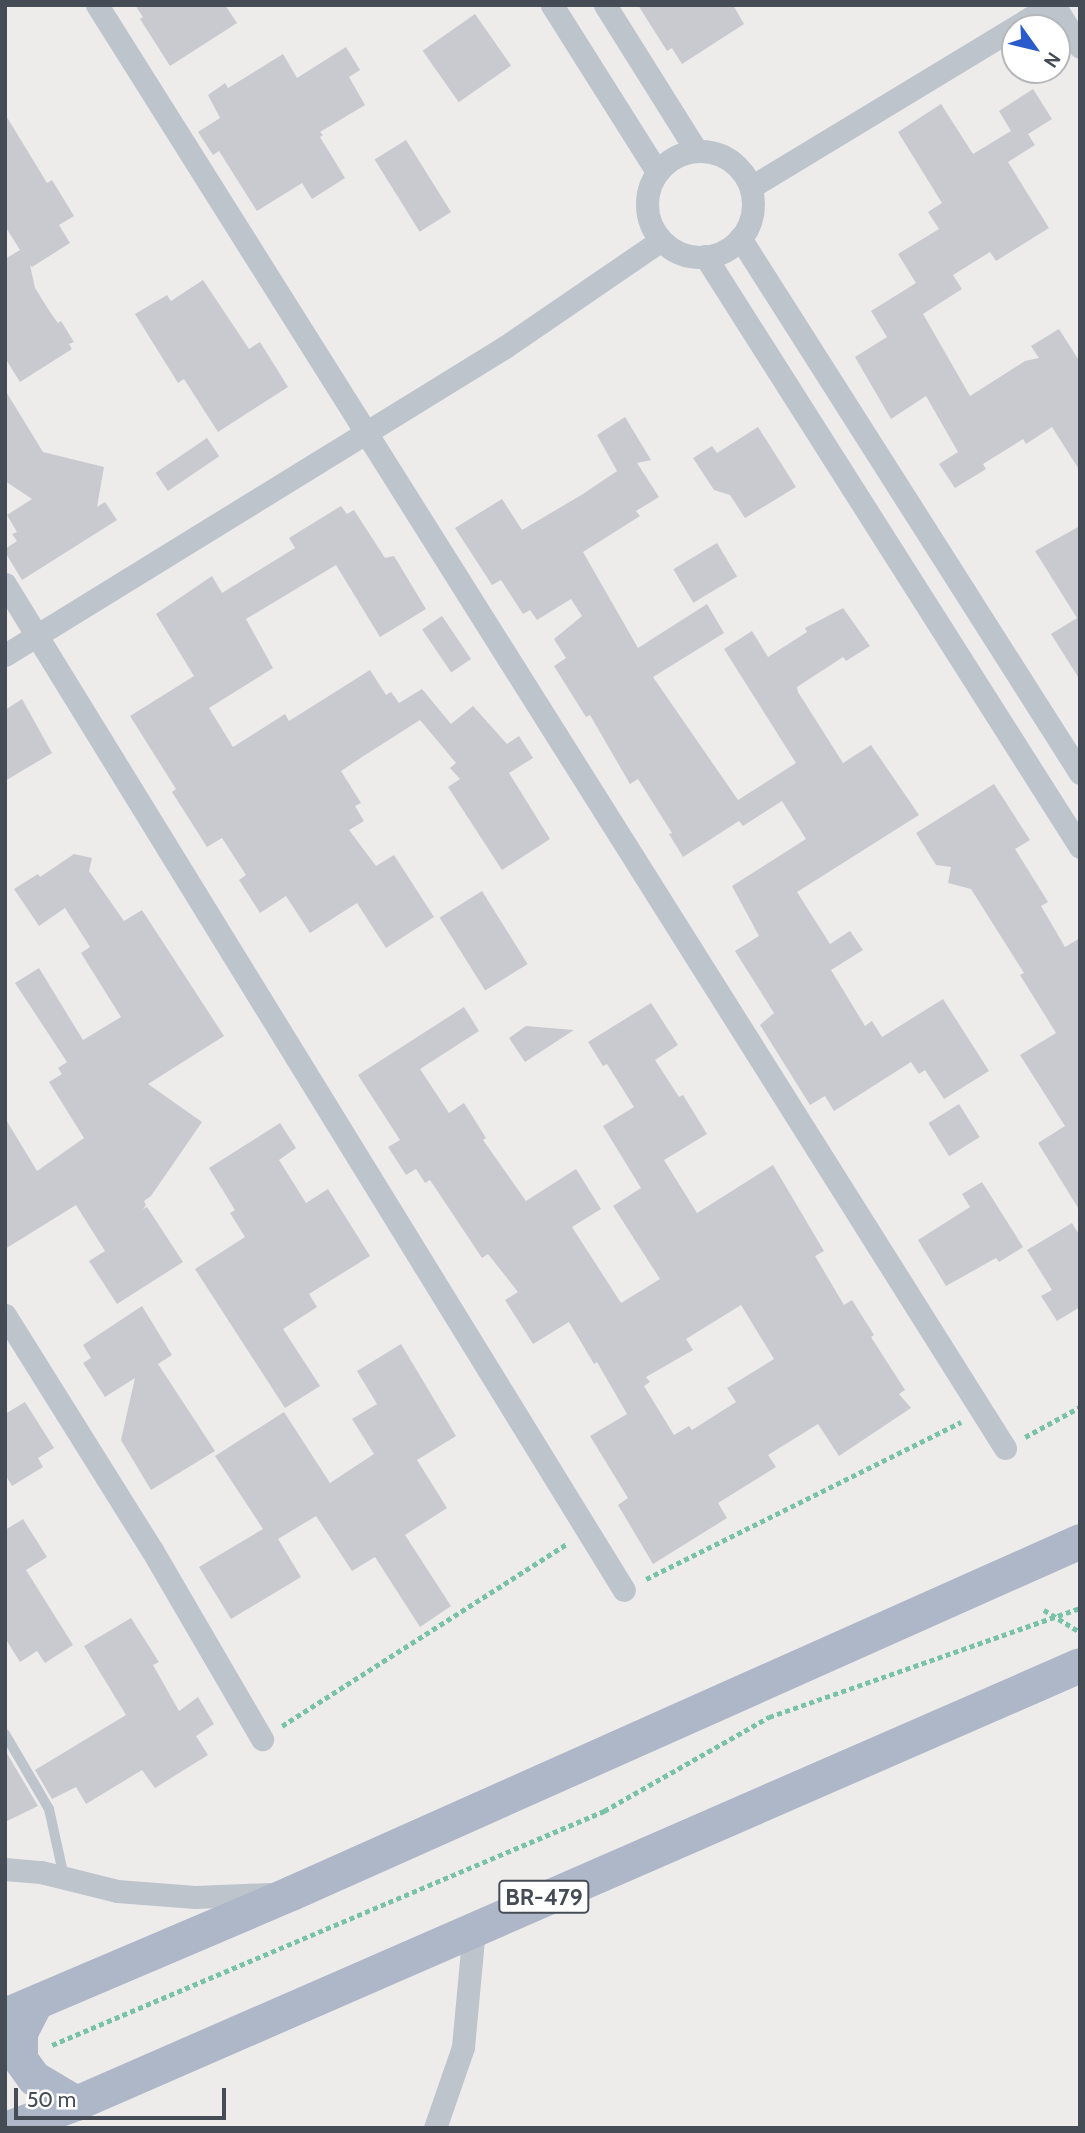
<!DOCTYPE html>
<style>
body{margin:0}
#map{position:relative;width:1085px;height:2133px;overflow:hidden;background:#eeebeb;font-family:Cabin,sans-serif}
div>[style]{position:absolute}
.building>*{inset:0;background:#c8cad0;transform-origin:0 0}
.path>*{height:4.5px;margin-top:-2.25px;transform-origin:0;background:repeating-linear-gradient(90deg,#78c3a7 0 5px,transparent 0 8.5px)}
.lane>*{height:10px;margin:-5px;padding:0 5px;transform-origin:5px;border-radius:5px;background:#bdc4cc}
.street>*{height:23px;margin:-11.5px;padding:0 11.5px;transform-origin:11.5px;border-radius:11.5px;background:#bdc4cc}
.street>.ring{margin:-11.5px;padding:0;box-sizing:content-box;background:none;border:23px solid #bdc4cc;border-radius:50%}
.primary>*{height:35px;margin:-17.5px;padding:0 17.5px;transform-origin:17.5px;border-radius:17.5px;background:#adb7c8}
span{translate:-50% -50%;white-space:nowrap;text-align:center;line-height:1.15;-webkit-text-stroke:7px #fff;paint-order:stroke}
.shield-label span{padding:2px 5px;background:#fff;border:2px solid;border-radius:5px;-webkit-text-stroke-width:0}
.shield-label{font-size:23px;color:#454c56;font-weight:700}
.frame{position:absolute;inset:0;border:7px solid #454c56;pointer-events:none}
.north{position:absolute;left:1001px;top:14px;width:70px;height:70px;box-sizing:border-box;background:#fff;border:2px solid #b5b7bb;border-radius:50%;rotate:124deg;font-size:19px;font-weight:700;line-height:28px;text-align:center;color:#454c56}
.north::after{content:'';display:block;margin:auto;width:24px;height:32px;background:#295bca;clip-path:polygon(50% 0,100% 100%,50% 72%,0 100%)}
.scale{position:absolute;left:14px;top:2088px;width:212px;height:32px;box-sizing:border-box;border:4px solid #454c56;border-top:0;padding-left:9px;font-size:21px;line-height:24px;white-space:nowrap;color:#454c56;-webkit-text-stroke:5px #fff;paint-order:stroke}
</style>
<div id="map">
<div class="building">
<div style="clip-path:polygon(135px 5px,225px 5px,237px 23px,170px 66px,140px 19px,143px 17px)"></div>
<div style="clip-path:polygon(638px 5px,733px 5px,744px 24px,682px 64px,672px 48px,667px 51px)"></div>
<div style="left:475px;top:14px;width:63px;height:64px;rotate:55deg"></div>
<div style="clip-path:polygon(346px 47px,360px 70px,349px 77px,365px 105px,320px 132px,323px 135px,320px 137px,345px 178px,312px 199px,302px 183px,257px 211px,219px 151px,213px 155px,198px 132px,220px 118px,208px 95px,225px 83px,228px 88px,283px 54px,297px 78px)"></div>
<div style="clip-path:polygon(1033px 89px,1052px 119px,1028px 134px,1035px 145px,1008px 162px,1049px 228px,996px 261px,990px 252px,953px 275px,962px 289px,923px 314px,970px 396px,1025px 361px,1039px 358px,1031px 346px,1059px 329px,1080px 362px,1080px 471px,1052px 427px,1026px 444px,1023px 439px,983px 464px,986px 469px,955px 488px,939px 464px,958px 452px,926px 396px,891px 419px,855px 357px,887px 337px,871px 311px,916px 283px,898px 254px,939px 229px,928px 212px,942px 203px,898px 132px,941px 104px,973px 154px,1011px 131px,999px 111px)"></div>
<div style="clip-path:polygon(5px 114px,47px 183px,52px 180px,74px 216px,59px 225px,70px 243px,32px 267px,30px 265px,35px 288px,50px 312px,58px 323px,61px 321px,74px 342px,69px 344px,72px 349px,20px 382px,5px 358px,5px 259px,20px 250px,5px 226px)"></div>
<div style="left:406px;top:140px;width:85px;height:37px;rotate:58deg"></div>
<div style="clip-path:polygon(203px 280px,249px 349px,260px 342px,288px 387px,218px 432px,184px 379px,178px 383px,135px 314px,167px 295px,171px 301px)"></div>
<div style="clip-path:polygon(5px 390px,43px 452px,104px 467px,97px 507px,105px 502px,117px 520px,22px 580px,5px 552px,5px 549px,17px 541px,12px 534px,17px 532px,7px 515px,32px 499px,5px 481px)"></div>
<div style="clip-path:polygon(625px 417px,651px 460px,637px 463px,659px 497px,636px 511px,640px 516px,583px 552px,638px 648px,707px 604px,724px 633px,653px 677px,738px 800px,796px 763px,724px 649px,752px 631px,768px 657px,807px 632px,805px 628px,843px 608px,870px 646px,846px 661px,843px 657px,797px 687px,798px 692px,843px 763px,871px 745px,919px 815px,797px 892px,830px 944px,850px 931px,863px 950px,831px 970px,865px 1026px,872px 1021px,882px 1037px,943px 999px,989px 1071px,944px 1099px,925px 1070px,919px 1074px,911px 1062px,834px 1111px,825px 1096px,810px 1105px,760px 1025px,774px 1013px,735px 951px,759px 936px,732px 886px,806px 839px,782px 801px,743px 826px,739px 821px,683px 857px,669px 834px,672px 833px,638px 779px,630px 784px,590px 715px,586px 717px,554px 666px,566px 658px,554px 639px,582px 616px,571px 599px,537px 620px,530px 610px,523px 614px,501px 580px,492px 585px,455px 528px,502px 499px,522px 530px,583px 494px,617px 471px,597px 435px)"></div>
<div style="clip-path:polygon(758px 427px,796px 487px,745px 518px,730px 495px,714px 490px,693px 458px,712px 446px,717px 453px)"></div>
<div style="left:207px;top:438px;width:22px;height:62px;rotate:56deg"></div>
<div style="clip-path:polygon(341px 506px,347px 514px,354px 510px,385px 558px,394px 556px,426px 609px,380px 637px,336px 565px,246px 619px,273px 668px,209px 708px,233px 747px,285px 714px,289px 721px,370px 670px,386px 695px,391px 692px,399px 703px,422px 689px,451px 724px,473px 706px,507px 744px,519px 736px,533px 758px,509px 773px,550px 839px,502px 870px,448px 787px,460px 779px,450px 768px,456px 763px,420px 720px,362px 757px,341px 771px,361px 803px,355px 806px,364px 821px,349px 830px,376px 866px,394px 855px,434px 917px,386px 948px,357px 903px,310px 933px,286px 896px,260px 913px,239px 880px,246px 875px,222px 838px,207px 847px,172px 792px,176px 789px,130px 716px,194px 676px,156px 614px,212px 576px,222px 593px,295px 548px,289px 538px)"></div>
<div style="clip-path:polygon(1080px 526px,1080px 680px,1051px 634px,1077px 618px,1035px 551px)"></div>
<div style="left:717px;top:543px;width:39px;height:51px;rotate:59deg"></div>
<div style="left:442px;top:616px;width:52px;height:24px;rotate:56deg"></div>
<div style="clip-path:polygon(22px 699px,52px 753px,5px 781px,5px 710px)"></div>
<div style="clip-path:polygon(994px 784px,1030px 840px,1015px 849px,1048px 902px,1041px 906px,1065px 947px,1080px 938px,1080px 1211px,1038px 1143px,1065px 1126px,1020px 1055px,1056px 1033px,1020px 975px,1024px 973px,971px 889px,948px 883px,951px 867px,936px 865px,916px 833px)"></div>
<div style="clip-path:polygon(74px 854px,92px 858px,89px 871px,124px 921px,142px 910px,224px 1036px,148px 1084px,202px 1122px,151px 1196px,144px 1201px,146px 1205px,143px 1209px,147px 1207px,183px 1262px,117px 1304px,89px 1261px,105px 1251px,76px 1205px,5px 1249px,5px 1118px,37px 1171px,84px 1138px,49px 1082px,62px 1074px,58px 1068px,67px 1062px,15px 983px,39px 968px,83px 1040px,121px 1017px,81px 953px,90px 947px,65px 908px,39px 926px,14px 889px,38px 874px,40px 877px)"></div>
<div style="left:482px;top:891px;width:86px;height:50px;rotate:58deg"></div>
<div style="clip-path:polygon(evenodd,651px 1003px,678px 1045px,655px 1060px,679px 1097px,683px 1095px,707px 1134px,664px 1160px,697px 1213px,773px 1165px,824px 1251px,815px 1256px,844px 1305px,852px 1300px,874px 1335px,871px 1337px,905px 1390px,899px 1394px,911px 1408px,839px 1456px,818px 1424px,768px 1455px,776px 1467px,718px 1503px,727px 1518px,653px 1564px,618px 1505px,628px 1498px,590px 1436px,627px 1414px,597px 1362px,594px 1364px,569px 1322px,533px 1344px,505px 1300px,518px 1292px,488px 1254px,482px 1258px,430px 1180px,425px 1183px,416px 1169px,406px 1175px,388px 1147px,400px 1140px,358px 1075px,464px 1007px,479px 1031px,420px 1069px,449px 1113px,464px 1103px,486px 1138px,483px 1140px,526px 1201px,576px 1169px,601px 1209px,572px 1227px,621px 1303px,660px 1279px,613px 1206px,641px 1188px,603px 1126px,634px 1107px,607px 1064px,603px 1066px,588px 1042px,651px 1003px,741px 1305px,774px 1359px,727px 1388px,736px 1402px,692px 1430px,689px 1426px,674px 1435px,644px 1386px,650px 1382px,646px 1377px,693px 1350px,686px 1339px,741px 1305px)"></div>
<div style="clip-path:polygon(526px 1026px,574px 1030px,525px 1062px,509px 1038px)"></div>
<div style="left:959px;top:1104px;width:39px;height:36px;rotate:58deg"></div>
<div style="clip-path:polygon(280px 1123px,296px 1148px,279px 1160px,306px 1203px,328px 1189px,370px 1256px,309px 1294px,317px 1307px,283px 1329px,320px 1386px,285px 1408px,195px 1269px,245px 1237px,230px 1213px,235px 1210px,209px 1168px)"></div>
<div style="clip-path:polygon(982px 1182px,1023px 1247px,999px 1262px,996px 1258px,946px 1286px,918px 1240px,970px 1207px,962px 1194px)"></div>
<div style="clip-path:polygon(1072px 1223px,1080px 1236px,1080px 1307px,1057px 1321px,1041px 1296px,1052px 1290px,1027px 1250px)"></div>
<div style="clip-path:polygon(142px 1306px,172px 1355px,158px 1364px,215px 1451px,151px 1490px,121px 1440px,135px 1378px,105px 1397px,83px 1363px,91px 1358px,83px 1345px)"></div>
<div style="clip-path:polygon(401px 1344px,456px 1436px,417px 1460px,447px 1508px,405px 1535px,451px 1606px,420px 1627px,375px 1557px,352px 1571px,316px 1516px,278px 1539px,301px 1577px,231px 1619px,199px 1567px,263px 1529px,215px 1456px,284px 1412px,330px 1483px,374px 1454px,352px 1419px,377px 1404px,357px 1371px)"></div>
<div style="clip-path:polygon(25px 1402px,54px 1448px,38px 1458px,43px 1467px,12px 1486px,5px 1474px,5px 1414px)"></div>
<div style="clip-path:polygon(23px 1519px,47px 1557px,26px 1570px,73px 1645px,45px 1663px,37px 1651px,20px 1662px,5px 1638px,5px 1530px)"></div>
<div style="clip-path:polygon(131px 1618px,159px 1662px,153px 1665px,179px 1711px,198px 1697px,214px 1724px,196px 1736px,208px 1755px,155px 1788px,142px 1770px,86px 1804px,76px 1787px,52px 1799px,35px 1770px,126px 1715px,84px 1646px)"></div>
<div style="clip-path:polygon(5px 1750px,38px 1806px,5px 1822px)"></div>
</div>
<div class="path">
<div style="left:1025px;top:1437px;width:63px;rotate:-28.6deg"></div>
<div style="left:646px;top:1579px;width:352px;rotate:-26.5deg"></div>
<div style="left:1044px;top:1610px;width:42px;rotate:31.4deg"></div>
<div style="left:282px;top:1726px;width:338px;rotate:-32.6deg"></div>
<div style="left:52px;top:2045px;width:600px;rotate:-22.97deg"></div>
<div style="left:604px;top:1811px;width:190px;rotate:-29.7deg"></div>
<div style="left:769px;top:1717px;width:330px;rotate:-19.3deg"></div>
</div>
<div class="lane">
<div style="left:5px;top:1734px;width:87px;rotate:59.6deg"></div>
<div style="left:49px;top:1809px;width:70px;rotate:77.6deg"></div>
</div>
<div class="street">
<div style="left:97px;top:5px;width:1705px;rotate:57.82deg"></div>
<div style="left:552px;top:5px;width:197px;rotate:57.8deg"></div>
<div style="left:605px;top:5px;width:171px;rotate:57.9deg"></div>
<div style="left:1054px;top:5px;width:49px;rotate:58.2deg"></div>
<div class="ring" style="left:647px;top:151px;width:83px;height:83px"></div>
<div style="left:751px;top:187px;width:351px;rotate:-31.2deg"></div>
<div style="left:740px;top:238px;width:634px;rotate:57.56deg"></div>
<div style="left:705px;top:256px;width:700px;rotate:57.6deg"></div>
<div style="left:5px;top:584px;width:1181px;rotate:58.4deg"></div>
<div style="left:5px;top:655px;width:587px;rotate:-31.63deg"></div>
<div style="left:505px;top:347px;width:189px;rotate:-34.4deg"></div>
<div style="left:5px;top:1315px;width:277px;rotate:58deg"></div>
<div style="left:152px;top:1550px;width:219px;rotate:59.8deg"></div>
<div style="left:5px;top:1869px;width:36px;rotate:5deg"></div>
<div style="left:41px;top:1872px;width:78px;rotate:14deg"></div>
<div style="left:117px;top:1891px;width:78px;rotate:4.4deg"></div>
<div style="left:195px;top:1897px;width:75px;rotate:-2.3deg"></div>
<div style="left:435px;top:2128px;width:86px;rotate:-70.9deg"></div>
<div style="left:463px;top:2047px;width:120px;rotate:-84.7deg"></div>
</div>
<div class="primary">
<div style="left:34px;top:2005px;width:31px;rotate:117deg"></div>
<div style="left:20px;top:2033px;width:26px;rotate:90deg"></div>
<div style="left:20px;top:2059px;width:24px;rotate:54deg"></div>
<div style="left:34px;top:2078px;width:49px;rotate:30.8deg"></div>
<div style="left:5px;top:2015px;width:311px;rotate:-23.1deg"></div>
<div style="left:291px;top:1893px;width:864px;rotate:-24.04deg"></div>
<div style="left:8px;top:2128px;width:72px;rotate:-20.2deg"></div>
<div style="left:76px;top:2103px;width:1095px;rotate:-23.57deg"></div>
</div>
<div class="shield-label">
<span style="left:544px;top:1897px">BR-479</span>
</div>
<div class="frame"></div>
<div class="north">N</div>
<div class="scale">50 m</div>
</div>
